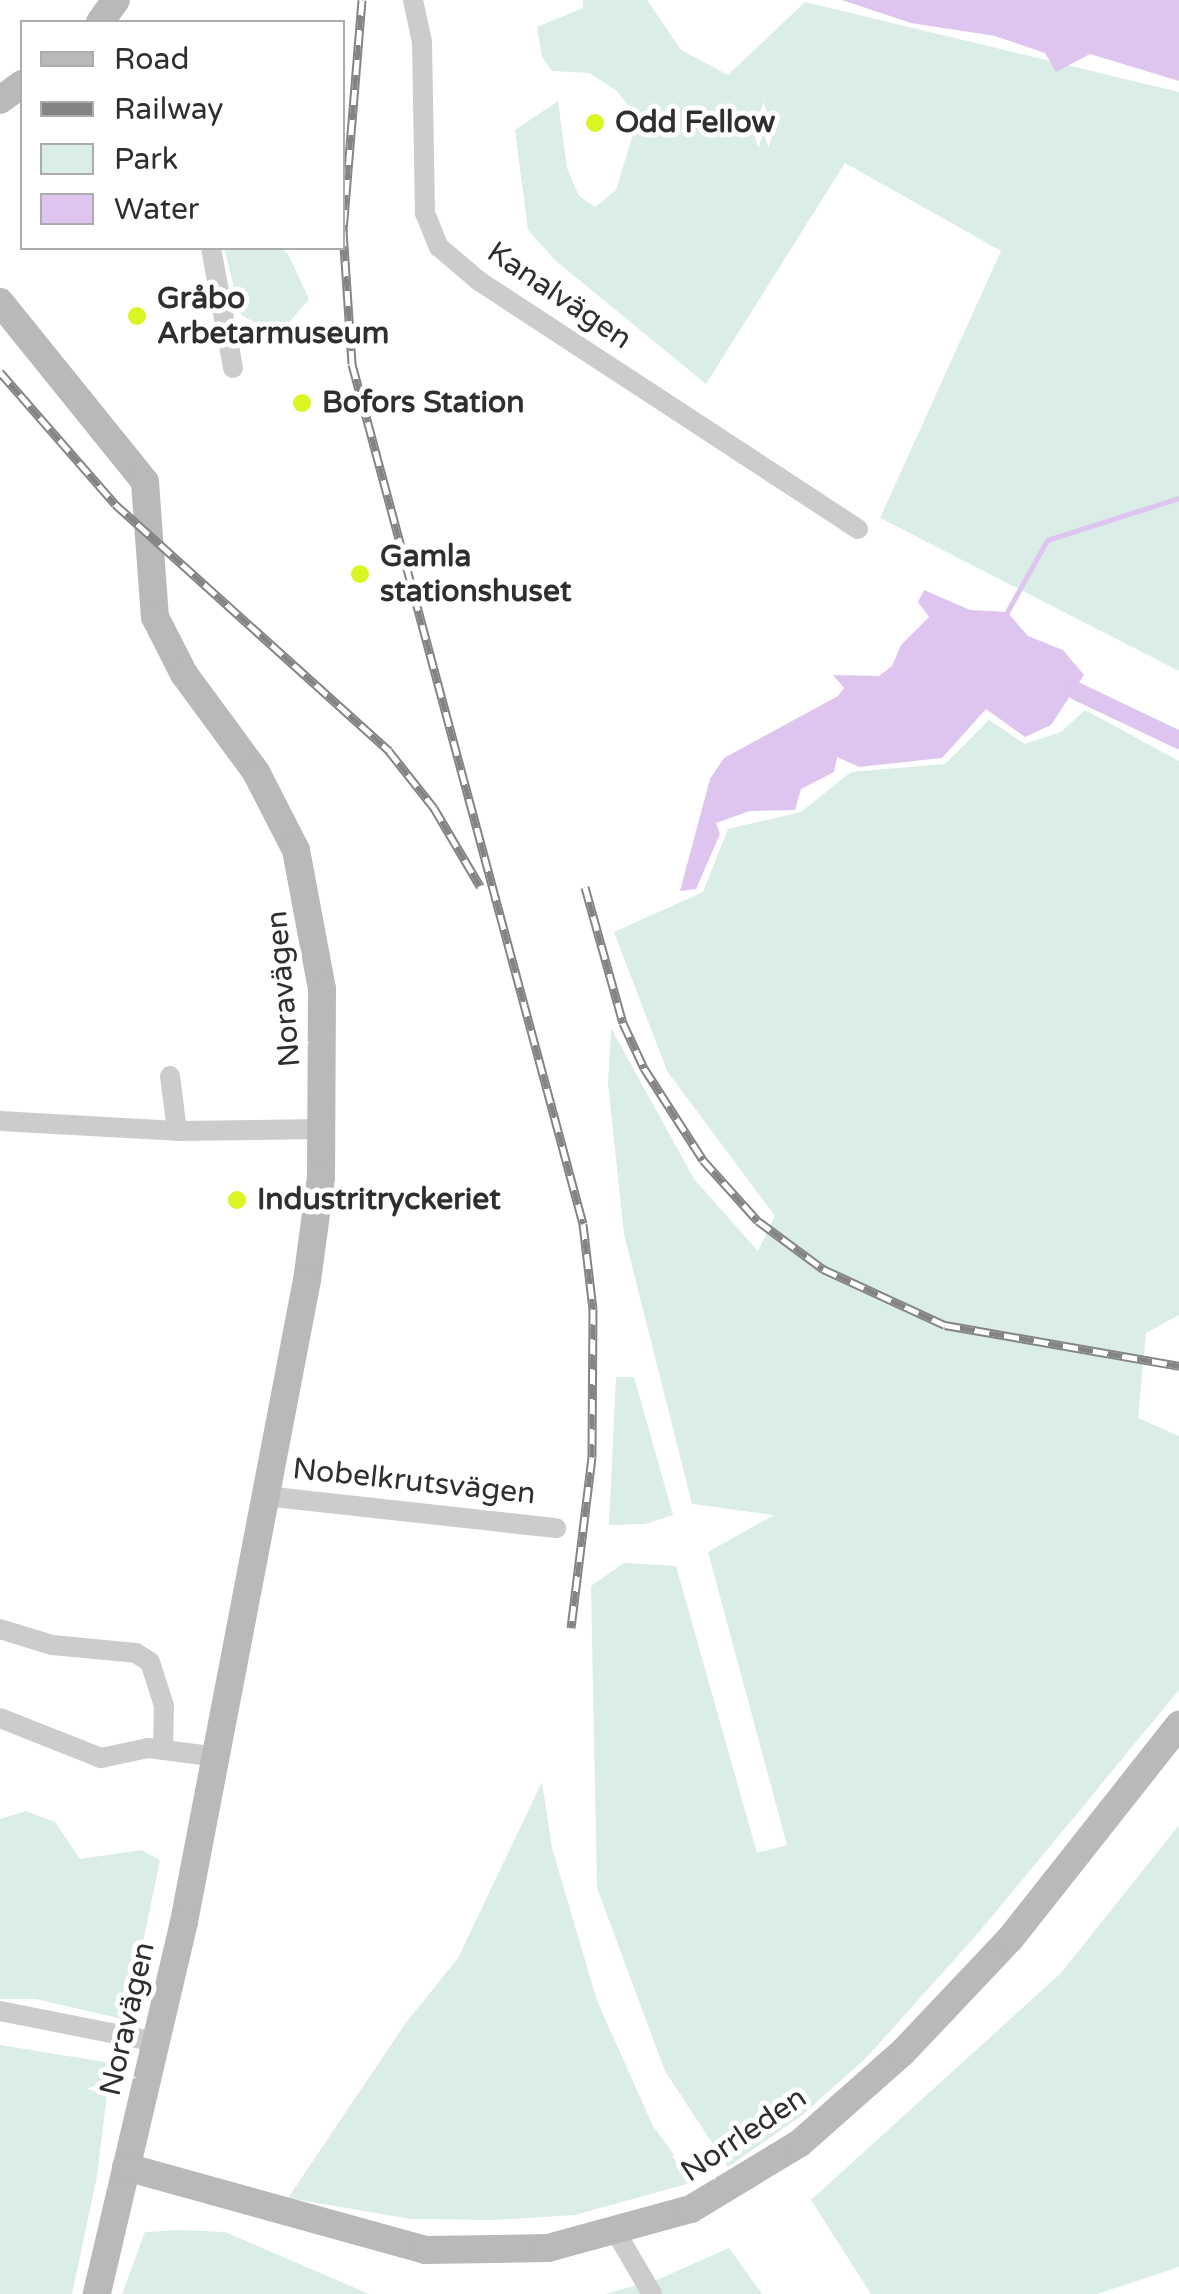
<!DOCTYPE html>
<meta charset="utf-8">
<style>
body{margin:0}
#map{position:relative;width:1179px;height:2294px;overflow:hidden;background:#fff;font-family:"Varela Round",sans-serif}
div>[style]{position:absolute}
.green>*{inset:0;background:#dbede7}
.water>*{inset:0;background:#dec5ef}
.stream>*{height:5px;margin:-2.5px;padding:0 2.5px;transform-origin:2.5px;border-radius:2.5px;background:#dec5ef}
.canal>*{height:18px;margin:-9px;padding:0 9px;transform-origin:9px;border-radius:9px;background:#dec5ef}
.street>*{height:20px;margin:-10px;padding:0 10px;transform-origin:10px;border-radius:10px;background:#ccc}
.secondary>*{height:28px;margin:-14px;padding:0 14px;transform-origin:14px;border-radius:14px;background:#b9b9b9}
.rail>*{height:9px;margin-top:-4.5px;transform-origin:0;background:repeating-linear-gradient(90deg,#fff 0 15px,#848484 0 30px);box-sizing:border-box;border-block:2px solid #848484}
.dots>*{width:28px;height:28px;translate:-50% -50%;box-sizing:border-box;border:5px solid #fff;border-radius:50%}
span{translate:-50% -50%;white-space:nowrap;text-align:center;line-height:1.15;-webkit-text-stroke:10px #fff;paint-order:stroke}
.poi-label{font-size:30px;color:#2f2f2f;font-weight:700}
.left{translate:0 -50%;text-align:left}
.street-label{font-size:30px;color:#2f2f2f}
.legend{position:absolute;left:20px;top:20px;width:325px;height:230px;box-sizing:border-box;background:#fff;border:2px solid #acacac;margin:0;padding:12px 18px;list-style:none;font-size:30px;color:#2f2f2f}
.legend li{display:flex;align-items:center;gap:20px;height:50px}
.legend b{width:50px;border:2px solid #acacac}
</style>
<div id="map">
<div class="green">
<div style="clip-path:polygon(583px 0,647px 0,681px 50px,728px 75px,805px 2px,1179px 92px,1179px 671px,880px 518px,1001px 251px,845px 163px,706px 384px,556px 261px,528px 230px,515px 130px,558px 101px,567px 168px,579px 196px,595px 207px,616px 190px,638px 118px,617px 91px,589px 73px,552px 71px,542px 57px,537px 27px,583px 8px)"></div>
<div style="clip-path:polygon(224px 248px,280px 248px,288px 254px,309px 299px,284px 328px,267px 329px,241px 315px)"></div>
<div style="clip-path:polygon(1085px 710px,1179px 761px,1179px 1315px,1146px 1333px,1138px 1418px,1179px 1436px,1179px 1690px,980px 1931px,867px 2057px,801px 2116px,728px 2167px,665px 2071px,597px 1888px,591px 1586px,624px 1563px,676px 1566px,757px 1853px,787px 1845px,708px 1552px,774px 1515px,692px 1504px,624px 1234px,608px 1084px,611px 1028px,694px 1179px,758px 1251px,775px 1216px,667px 1071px,614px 932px,703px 892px,728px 829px,801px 812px,851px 772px,945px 764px,989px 720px,1025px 744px,1061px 732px)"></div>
<div style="clip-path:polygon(616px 1377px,634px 1377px,673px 1515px,645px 1524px,609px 1525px)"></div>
<div style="clip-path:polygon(542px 1782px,552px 1848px,597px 2001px,653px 2126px,694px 2182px,575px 2215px,495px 2220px,411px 2219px,288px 2198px,405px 2024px,458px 1958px)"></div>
<div style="clip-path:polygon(26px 1811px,55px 1822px,80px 1859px,141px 1850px,160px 1860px,127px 2020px,36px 1999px,0 1999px,0 1819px)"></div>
<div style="clip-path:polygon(1179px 1825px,1179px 2267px,1097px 2294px,871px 2294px,811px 2200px,1061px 1973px)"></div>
<div style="clip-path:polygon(0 2045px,111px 2063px,97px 2176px,72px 2294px,0 2294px)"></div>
<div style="clip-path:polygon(181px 2230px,225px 2232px,369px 2294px,122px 2294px,145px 2232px)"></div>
<div style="clip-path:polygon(729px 2248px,762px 2294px,605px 2294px,659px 2279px)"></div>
</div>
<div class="water">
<div style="clip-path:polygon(842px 0,1179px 0,1179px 81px,1090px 54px,1056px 72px,1045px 53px,995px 36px,911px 23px)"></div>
<div style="clip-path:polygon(924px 590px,970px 610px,1007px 612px,1028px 636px,1063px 650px,1084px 675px,1051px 725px,1025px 737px,986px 709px,942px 758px,859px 767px,837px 757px,834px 772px,801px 789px,795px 810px,750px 811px,716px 823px,720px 834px,696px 889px,680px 891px,710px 779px,724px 758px,838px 696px,844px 688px,833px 675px,879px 676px,892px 666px,901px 645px,929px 617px,918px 602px)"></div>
</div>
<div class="stream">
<div style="left:1007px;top:612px;width:82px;rotate:-60.9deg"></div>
<div style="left:1047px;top:540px;width:139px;rotate:-17.7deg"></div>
</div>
<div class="canal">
<div style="left:1076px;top:691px;width:114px;rotate:25.4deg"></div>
</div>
<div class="street">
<div style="left:413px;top:0;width:43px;rotate:77.9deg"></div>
<div style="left:422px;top:42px;width:171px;rotate:89deg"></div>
<div style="left:425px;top:213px;width:37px;rotate:68deg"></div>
<div style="left:439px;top:247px;width:52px;rotate:40.4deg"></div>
<div style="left:479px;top:281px;width:453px;rotate:33.2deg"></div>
<div style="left:211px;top:248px;width:122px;rotate:79.6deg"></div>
<div style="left:170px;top:1076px;width:55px;rotate:82.7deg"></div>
<div style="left:0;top:1121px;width:177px;rotate:3.2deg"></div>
<div style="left:177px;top:1131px;width:146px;rotate:-0.8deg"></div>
<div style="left:265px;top:1496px;width:293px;rotate:6.3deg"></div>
<div style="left:0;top:1629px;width:54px;rotate:17.1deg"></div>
<div style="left:52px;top:1645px;width:84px;rotate:5.4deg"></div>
<div style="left:136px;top:1653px;width:17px;rotate:33deg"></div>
<div style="left:150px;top:1662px;width:46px;rotate:72.3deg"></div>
<div style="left:164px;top:1706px;width:42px;rotate:91.4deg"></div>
<div style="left:0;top:1718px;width:109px;rotate:21.6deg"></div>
<div style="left:101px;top:1758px;width:48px;rotate:-12deg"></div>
<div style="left:148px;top:1748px;width:71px;rotate:7.3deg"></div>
<div style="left:0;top:2011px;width:159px;rotate:11.2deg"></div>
<div style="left:617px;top:2234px;width:69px;rotate:59.7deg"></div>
</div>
<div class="secondary">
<div style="left:100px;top:22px;width:27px;rotate:-54deg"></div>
<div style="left:0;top:100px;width:27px;rotate:-36deg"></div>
<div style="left:0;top:302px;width:231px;rotate:51.1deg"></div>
<div style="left:145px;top:482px;width:135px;rotate:85.8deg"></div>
<div style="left:155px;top:617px;width:64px;rotate:63deg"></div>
<div style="left:184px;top:674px;width:122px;rotate:53.7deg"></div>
<div style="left:256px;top:772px;width:88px;rotate:62.9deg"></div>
<div style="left:296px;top:850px;width:141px;rotate:79.4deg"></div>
<div style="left:322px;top:989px;width:188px;rotate:90.3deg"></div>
<div style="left:321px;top:1177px;width:104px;rotate:97.7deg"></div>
<div style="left:307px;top:1280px;width:654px;rotate:100.85deg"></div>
<div style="left:184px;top:1922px;width:382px;rotate:103.2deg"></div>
<div style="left:126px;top:2167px;width:310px;rotate:15.5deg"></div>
<div style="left:425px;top:2250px;width:123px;rotate:-0.9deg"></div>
<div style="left:548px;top:2248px;width:148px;rotate:-15.3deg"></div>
<div style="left:691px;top:2209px;width:127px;rotate:-31.2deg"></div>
<div style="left:800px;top:2143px;width:137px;rotate:-41.5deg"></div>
<div style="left:903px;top:2052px;width:156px;rotate:-46.6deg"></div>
<div style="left:1010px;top:1939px;width:273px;rotate:-51.7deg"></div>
</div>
<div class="rail">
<div style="left:362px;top:0;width:232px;rotate:94.7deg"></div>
<div style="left:343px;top:231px;width:133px;rotate:86.1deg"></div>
<div style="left:352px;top:364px;width:890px;rotate:74.96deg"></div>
<div style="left:583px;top:1224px;width:86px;rotate:83.3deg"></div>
<div style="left:593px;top:1309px;width:148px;rotate:90.4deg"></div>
<div style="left:592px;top:1457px;width:172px;rotate:97deg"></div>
<div style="left:0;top:372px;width:175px;rotate:48.9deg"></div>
<div style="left:115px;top:504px;width:369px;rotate:42deg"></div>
<div style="left:389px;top:751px;width:73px;rotate:51.7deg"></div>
<div style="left:434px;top:808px;width:91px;rotate:59.5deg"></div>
<div style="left:585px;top:887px;width:141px;rotate:74.4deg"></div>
<div style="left:623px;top:1023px;width:50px;rotate:65deg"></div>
<div style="left:644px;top:1068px;width:109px;rotate:57.3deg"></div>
<div style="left:703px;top:1160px;width:82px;rotate:48deg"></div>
<div style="left:758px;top:1221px;width:81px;rotate:36.4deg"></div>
<div style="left:823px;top:1269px;width:134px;rotate:24.7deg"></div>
<div style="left:945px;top:1325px;width:238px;rotate:9.9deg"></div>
</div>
<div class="dots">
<div style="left:595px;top:123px;background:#daf521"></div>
<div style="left:137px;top:316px;background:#daf521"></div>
<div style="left:302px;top:403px;background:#daf521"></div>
<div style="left:360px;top:574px;background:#daf521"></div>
<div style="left:237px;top:1200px;background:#daf521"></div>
</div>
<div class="poi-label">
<span class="left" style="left:615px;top:123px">Odd Fellow</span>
<span class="left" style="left:157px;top:316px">Gråbo<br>Arbetarmuseum</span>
<span class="left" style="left:322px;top:403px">Bofors Station</span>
<span class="left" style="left:380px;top:574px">Gamla<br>stationshuset</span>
<span class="left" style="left:257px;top:1200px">Industritryckeriet</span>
</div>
<div class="street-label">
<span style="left:559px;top:296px;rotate:34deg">Kanalvägen</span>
<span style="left:284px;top:989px;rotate:-95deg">Noravägen</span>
<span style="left:414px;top:1482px;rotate:6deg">Nobelkrutsvägen</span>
<span style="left:128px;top:2019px;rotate:-77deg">Noravägen</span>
<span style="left:744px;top:2135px;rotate:-34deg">Norrleden</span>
</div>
<ul class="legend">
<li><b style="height:12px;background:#b9b9b9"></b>Road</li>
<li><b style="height:12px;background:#848484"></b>Railway</li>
<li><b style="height:28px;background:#dbede7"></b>Park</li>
<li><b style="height:28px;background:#dec5ef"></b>Water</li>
</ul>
</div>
